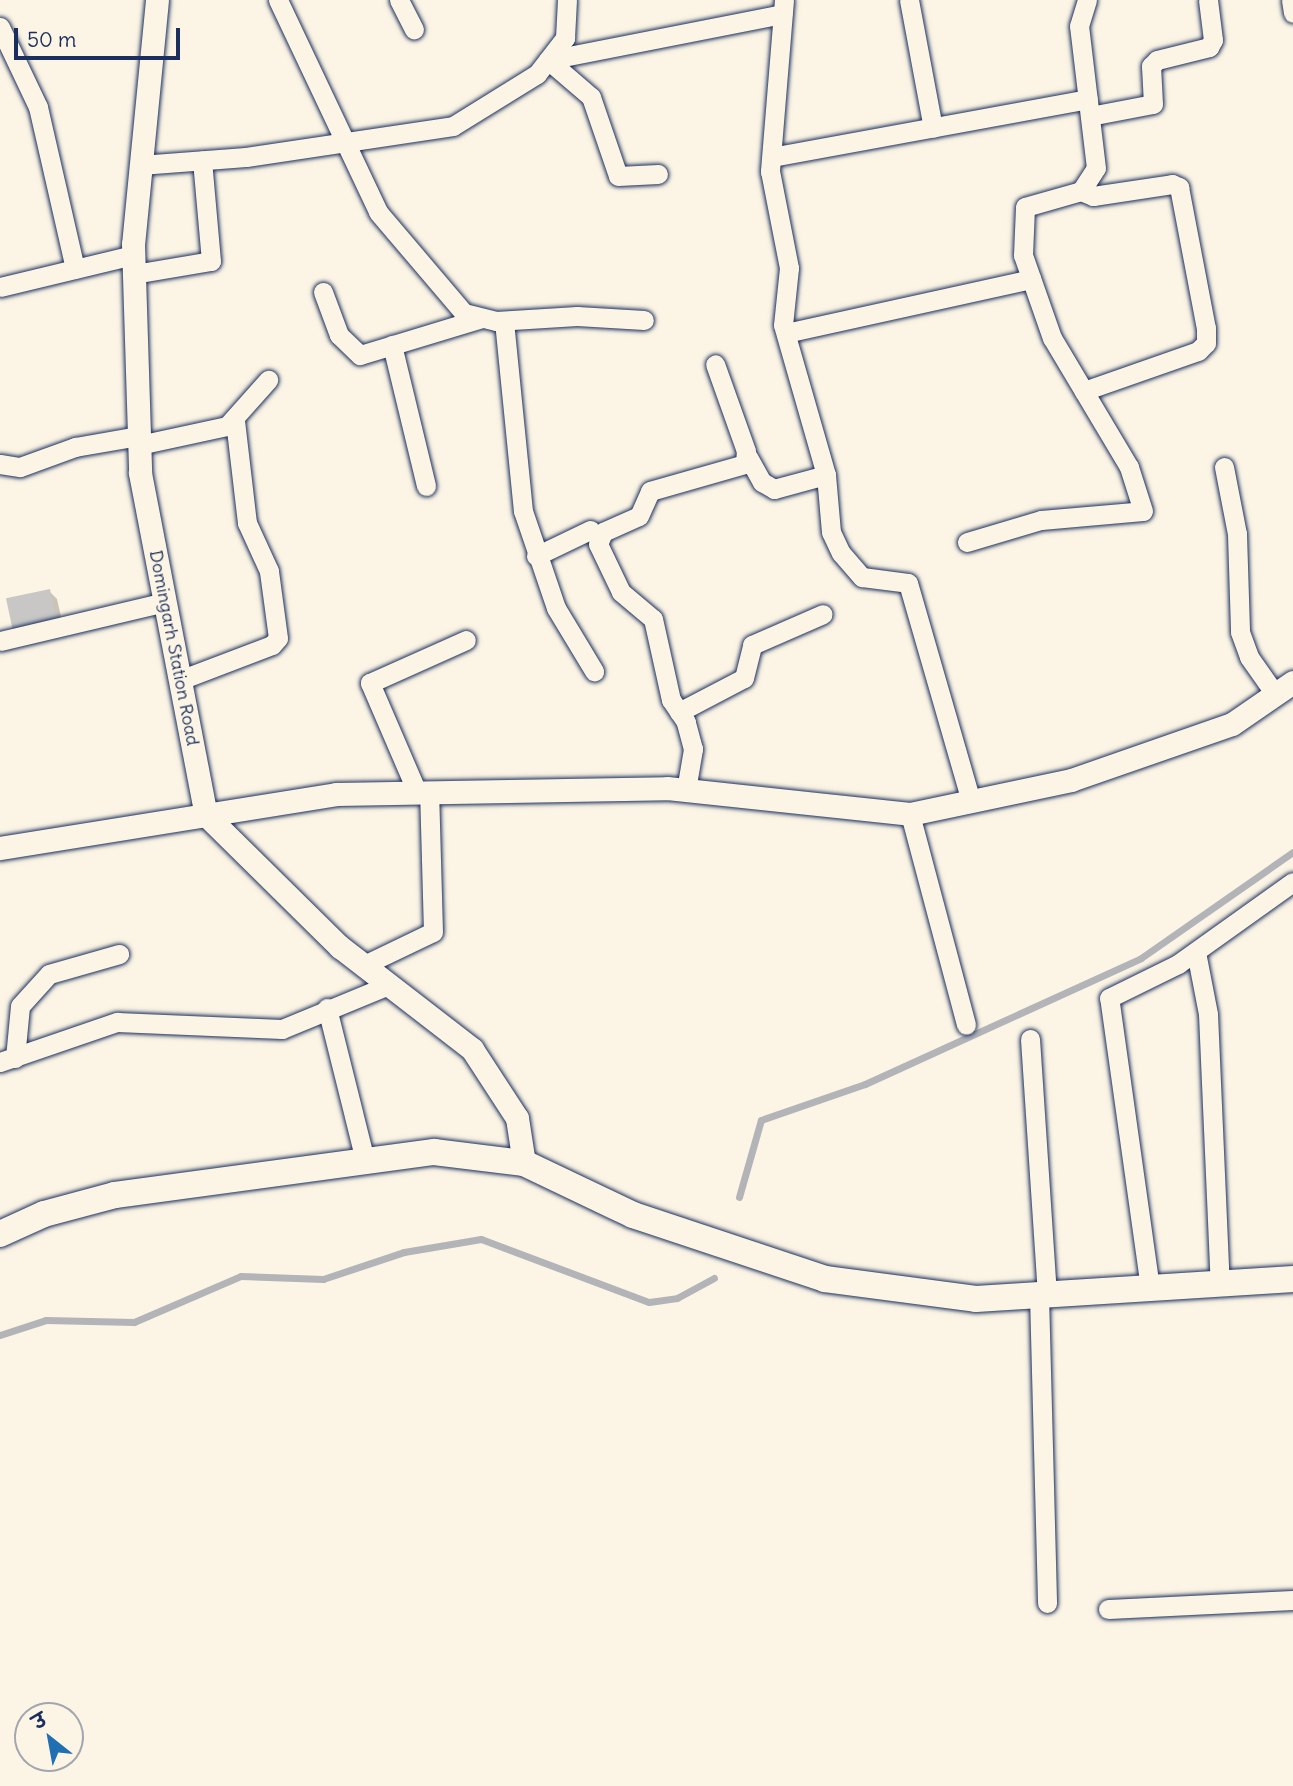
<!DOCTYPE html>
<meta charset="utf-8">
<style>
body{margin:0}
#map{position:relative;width:1293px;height:1786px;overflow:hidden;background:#fcf5e5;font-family:Delius,"Playpen Sans Deva",sans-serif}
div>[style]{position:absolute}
.shadow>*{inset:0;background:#0003}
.stream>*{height:7px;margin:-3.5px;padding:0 3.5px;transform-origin:3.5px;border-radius:3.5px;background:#b2b4b8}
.building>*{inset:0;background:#c8c7c6;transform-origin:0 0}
.roads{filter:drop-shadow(0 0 2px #1b2f5e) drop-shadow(0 0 2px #1b2f5e)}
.minor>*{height:19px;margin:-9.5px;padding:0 9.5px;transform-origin:9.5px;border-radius:9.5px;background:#fcf5e5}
.tertiary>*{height:23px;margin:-11.5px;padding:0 11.5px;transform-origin:11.5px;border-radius:11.5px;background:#fcf5e5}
.secondary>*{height:26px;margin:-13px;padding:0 13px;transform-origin:13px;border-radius:13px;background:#fcf5e5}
span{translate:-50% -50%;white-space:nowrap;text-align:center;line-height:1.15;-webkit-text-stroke:6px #fcf5e5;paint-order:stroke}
.street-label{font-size:18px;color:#1b2f5e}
.north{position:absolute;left:14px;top:1702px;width:70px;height:70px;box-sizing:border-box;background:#fcf5e5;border:2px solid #a2a6af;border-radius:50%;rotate:329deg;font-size:19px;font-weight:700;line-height:28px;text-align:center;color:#1b2f5e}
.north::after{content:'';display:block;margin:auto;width:24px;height:32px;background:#1f6fb2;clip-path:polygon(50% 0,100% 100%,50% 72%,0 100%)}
.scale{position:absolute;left:14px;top:28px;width:166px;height:32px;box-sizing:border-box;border:4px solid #1b2f5e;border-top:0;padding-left:9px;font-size:21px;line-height:24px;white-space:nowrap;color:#1b2f5e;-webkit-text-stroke:5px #fcf5e5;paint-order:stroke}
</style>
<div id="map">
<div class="shadow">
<div style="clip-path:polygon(49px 591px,57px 599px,64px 630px,23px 640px)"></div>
</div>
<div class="stream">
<div style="left:739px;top:1197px;width:80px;rotate:-74.1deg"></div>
<div style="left:761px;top:1120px;width:110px;rotate:-19.1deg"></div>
<div style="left:865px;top:1084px;width:303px;rotate:-24.5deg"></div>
<div style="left:1141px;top:958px;width:185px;rotate:-34.9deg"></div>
<div style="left:0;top:1335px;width:48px;rotate:-18.1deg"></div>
<div style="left:46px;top:1320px;width:88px;rotate:1.3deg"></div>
<div style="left:134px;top:1322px;width:116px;rotate:-23.3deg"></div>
<div style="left:241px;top:1276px;width:82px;rotate:2.1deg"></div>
<div style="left:323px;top:1279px;width:85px;rotate:-18.4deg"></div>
<div style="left:404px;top:1252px;width:78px;rotate:-9.6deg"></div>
<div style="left:481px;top:1239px;width:179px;rotate:20.6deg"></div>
<div style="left:649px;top:1302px;width:28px;rotate:-8deg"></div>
<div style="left:677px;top:1298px;width:42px;rotate:-28.4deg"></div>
</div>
<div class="building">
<div style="left:50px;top:589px;width:34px;height:45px;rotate:78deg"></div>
</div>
<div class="roads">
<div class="minor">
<div style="left:278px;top:0;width:234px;rotate:64.7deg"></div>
<div style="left:378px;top:212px;width:133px;rotate:49.6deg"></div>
<div style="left:464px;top:313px;width:33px;rotate:14deg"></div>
<div style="left:496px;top:321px;width:81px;rotate:-3.5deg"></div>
<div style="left:577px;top:316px;width:67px;rotate:3.4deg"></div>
<div style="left:399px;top:0;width:33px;rotate:63deg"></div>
<div style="left:784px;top:0;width:172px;rotate:94.7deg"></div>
<div style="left:770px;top:171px;width:99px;rotate:78.9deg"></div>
<div style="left:789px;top:268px;width:57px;rotate:96deg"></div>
<div style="left:783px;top:325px;width:156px;rotate:74deg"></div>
<div style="left:826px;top:475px;width:57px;rotate:85deg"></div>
<div style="left:831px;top:532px;width:23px;rotate:65deg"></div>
<div style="left:841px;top:553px;width:32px;rotate:49deg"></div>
<div style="left:862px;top:577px;width:46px;rotate:7.4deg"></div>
<div style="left:908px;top:583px;width:227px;rotate:73.9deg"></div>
<div style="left:909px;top:0;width:130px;rotate:79.4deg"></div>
<div style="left:1291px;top:0;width:13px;rotate:81deg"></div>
<div style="left:0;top:27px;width:89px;rotate:64.6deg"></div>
<div style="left:38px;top:107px;width:166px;rotate:77.1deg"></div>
<div style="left:548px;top:60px;width:239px;rotate:-11.1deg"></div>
<div style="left:548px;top:60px;width:57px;rotate:40.7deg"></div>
<div style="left:591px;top:97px;width:83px;rotate:71.1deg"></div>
<div style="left:618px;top:176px;width:40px;rotate:-2.9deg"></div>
<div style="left:1090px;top:116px;width:64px;rotate:-10.8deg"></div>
<div style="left:1153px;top:104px;width:38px;rotate:-93deg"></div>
<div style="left:1151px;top:66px;width:8px;rotate:-45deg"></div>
<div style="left:1157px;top:60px;width:54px;rotate:-14deg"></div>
<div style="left:1209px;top:47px;width:8px;rotate:-60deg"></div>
<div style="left:1213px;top:40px;width:40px;rotate:-97.1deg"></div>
<div style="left:772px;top:157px;width:321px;rotate:-10.4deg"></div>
<div style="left:140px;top:165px;width:106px;rotate:-4.3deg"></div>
<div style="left:246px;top:157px;width:209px;rotate:-8.5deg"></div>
<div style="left:453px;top:126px;width:99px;rotate:-31.8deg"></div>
<div style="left:537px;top:74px;width:46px;rotate:-52.1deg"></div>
<div style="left:565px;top:38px;width:38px;rotate:-87deg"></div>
<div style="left:1081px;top:191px;width:13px;rotate:23deg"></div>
<div style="left:1093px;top:196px;width:80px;rotate:-8.6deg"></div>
<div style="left:1172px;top:184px;width:8px;rotate:23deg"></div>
<div style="left:1179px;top:187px;width:144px;rotate:79.2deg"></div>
<div style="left:1206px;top:328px;width:15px;rotate:90deg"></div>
<div style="left:1206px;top:343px;width:11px;rotate:135deg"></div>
<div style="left:1198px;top:351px;width:121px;rotate:160.7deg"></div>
<div style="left:134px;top:274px;width:78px;rotate:-9.6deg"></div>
<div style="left:211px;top:261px;width:101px;rotate:-95.1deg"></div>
<div style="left:0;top:287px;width:137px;rotate:-13.5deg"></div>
<div style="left:323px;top:292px;width:46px;rotate:69.6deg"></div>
<div style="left:339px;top:335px;width:29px;rotate:44deg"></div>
<div style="left:360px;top:355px;width:127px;rotate:-16.9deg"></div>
<div style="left:504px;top:321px;width:191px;rotate:84.3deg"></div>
<div style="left:523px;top:511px;width:102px;rotate:71.2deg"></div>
<div style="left:556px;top:608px;width:74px;rotate:58.9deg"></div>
<div style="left:786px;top:333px;width:251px;rotate:-12.4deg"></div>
<div style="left:392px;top:345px;width:145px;rotate:76.4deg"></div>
<div style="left:139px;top:445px;width:90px;rotate:-12.2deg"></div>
<div style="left:227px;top:426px;width:62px;rotate:-48.3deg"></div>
<div style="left:748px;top:457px;width:29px;rotate:61deg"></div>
<div style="left:762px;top:482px;width:14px;rotate:30deg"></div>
<div style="left:774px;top:489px;width:54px;rotate:-15.1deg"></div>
<div style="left:0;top:464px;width:20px;rotate:9deg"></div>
<div style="left:20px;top:467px;width:59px;rotate:-20deg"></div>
<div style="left:75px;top:447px;width:65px;rotate:-9.8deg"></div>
<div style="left:1224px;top:467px;width:68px;rotate:79deg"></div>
<div style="left:1237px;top:534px;width:98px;rotate:88.2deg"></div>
<div style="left:1240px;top:632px;width:27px;rotate:70deg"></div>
<div style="left:1249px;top:657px;width:45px;rotate:54.9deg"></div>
<div style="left:967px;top:542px;width:77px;rotate:-16.6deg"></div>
<div style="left:1041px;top:520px;width:102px;rotate:-5deg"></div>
<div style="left:1143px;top:511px;width:46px;rotate:-107.7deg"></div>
<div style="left:1129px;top:467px;width:150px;rotate:-120.8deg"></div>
<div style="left:1052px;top:338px;width:88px;rotate:-109.3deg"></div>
<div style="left:1023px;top:255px;width:48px;rotate:-87.6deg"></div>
<div style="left:1025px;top:207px;width:58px;rotate:-15.9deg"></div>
<div style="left:1081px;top:191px;width:27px;rotate:-57deg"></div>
<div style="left:1096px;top:168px;width:143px;rotate:-96.8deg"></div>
<div style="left:1079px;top:26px;width:27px;rotate:-73deg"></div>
<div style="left:536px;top:556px;width:60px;rotate:-25.7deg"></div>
<div style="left:0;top:641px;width:170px;rotate:-13.3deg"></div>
<div style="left:180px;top:680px;width:98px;rotate:-20.8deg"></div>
<div style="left:272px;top:645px;width:9px;rotate:-49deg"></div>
<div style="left:278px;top:638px;width:68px;rotate:-97.7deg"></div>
<div style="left:269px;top:571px;width:53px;rotate:-114.6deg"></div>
<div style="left:247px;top:523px;width:103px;rotate:-96.7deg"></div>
<div style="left:679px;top:712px;width:73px;rotate:-27.6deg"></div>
<div style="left:744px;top:678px;width:34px;rotate:-76deg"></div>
<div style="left:752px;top:645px;width:77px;rotate:-23.6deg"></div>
<div style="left:686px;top:790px;width:42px;rotate:-80.3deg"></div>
<div style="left:693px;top:749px;width:28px;rotate:-105deg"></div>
<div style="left:686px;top:722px;width:27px;rotate:-124deg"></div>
<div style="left:671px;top:700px;width:83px;rotate:-102.5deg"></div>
<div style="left:653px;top:619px;width:42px;rotate:-139.8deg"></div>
<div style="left:621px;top:592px;width:53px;rotate:-115.6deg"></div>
<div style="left:598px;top:544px;width:13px;rotate:-67deg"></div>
<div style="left:603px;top:532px;width:39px;rotate:-24deg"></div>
<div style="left:639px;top:516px;width:27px;rotate:-66deg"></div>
<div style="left:650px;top:491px;width:99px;rotate:-15.9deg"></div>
<div style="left:745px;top:464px;width:13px;rotate:-86deg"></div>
<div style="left:746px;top:451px;width:92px;rotate:-109.6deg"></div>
<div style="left:417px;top:792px;width:119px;rotate:-113.3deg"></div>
<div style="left:370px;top:683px;width:105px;rotate:-24.1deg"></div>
<div style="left:910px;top:814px;width:218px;rotate:75.1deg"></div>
<div style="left:1196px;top:952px;width:63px;rotate:79deg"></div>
<div style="left:1208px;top:1014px;width:270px;rotate:87.5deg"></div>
<div style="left:364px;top:965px;width:76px;rotate:-25.6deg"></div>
<div style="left:433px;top:932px;width:140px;rotate:-91.6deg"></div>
<div style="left:327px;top:1008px;width:157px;rotate:76deg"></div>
<div style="left:1030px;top:1039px;width:256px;rotate:86.2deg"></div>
<div style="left:15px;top:1058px;width:52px;rotate:-84.5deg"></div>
<div style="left:20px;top:1006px;width:43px;rotate:-47.8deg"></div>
<div style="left:49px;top:974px;width:73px;rotate:-15.9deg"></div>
<div style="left:0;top:1062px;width:124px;rotate:-18.9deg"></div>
<div style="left:117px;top:1022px;width:165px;rotate:2.4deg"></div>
<div style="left:282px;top:1029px;width:116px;rotate:-22.4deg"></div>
<div style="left:1150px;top:1288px;width:293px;rotate:-98deg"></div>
<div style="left:1109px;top:998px;width:77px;rotate:-26.2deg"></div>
<div style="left:1178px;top:964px;width:141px;rotate:-35.5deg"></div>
<div style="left:1039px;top:1295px;width:308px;rotate:88.5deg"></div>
<div style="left:1108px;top:1609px;width:185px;rotate:-2.8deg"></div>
</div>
<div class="tertiary">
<div style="left:157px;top:0;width:245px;rotate:95.6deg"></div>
<div style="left:133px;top:244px;width:229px;rotate:88.2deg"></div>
<div style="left:140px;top:473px;width:348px;rotate:79.1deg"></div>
<div style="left:206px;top:815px;width:188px;rotate:44.6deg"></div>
<div style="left:340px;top:947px;width:167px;rotate:37.7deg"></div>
<div style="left:472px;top:1049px;width:82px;rotate:56.9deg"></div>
<div style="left:517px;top:1118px;width:46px;rotate:81.2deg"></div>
<div style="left:0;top:848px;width:340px;rotate:-9.1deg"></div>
<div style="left:336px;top:794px;width:331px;rotate:-1deg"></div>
<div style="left:667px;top:788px;width:244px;rotate:6.1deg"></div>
<div style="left:910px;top:814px;width:165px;rotate:-11.9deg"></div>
<div style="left:1071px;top:780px;width:170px;rotate:-19.2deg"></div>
<div style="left:1232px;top:724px;width:74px;rotate:-34.5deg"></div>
</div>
<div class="secondary">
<div style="left:0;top:1234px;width:48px;rotate:-24.4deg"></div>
<div style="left:44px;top:1214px;width:73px;rotate:-15deg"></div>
<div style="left:115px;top:1195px;width:322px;rotate:-7.7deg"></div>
<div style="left:434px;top:1152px;width:91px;rotate:7deg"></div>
<div style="left:524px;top:1163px;width:121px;rotate:25.5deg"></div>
<div style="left:633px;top:1215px;width:202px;rotate:18.4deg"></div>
<div style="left:825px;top:1279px;width:152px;rotate:7.5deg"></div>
<div style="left:976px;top:1299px;width:318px;rotate:-3.6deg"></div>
</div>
</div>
<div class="street-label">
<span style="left:174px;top:648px;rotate:79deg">Domingarh Station Road</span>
</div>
<div class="north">उ</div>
<div class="scale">50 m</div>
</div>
